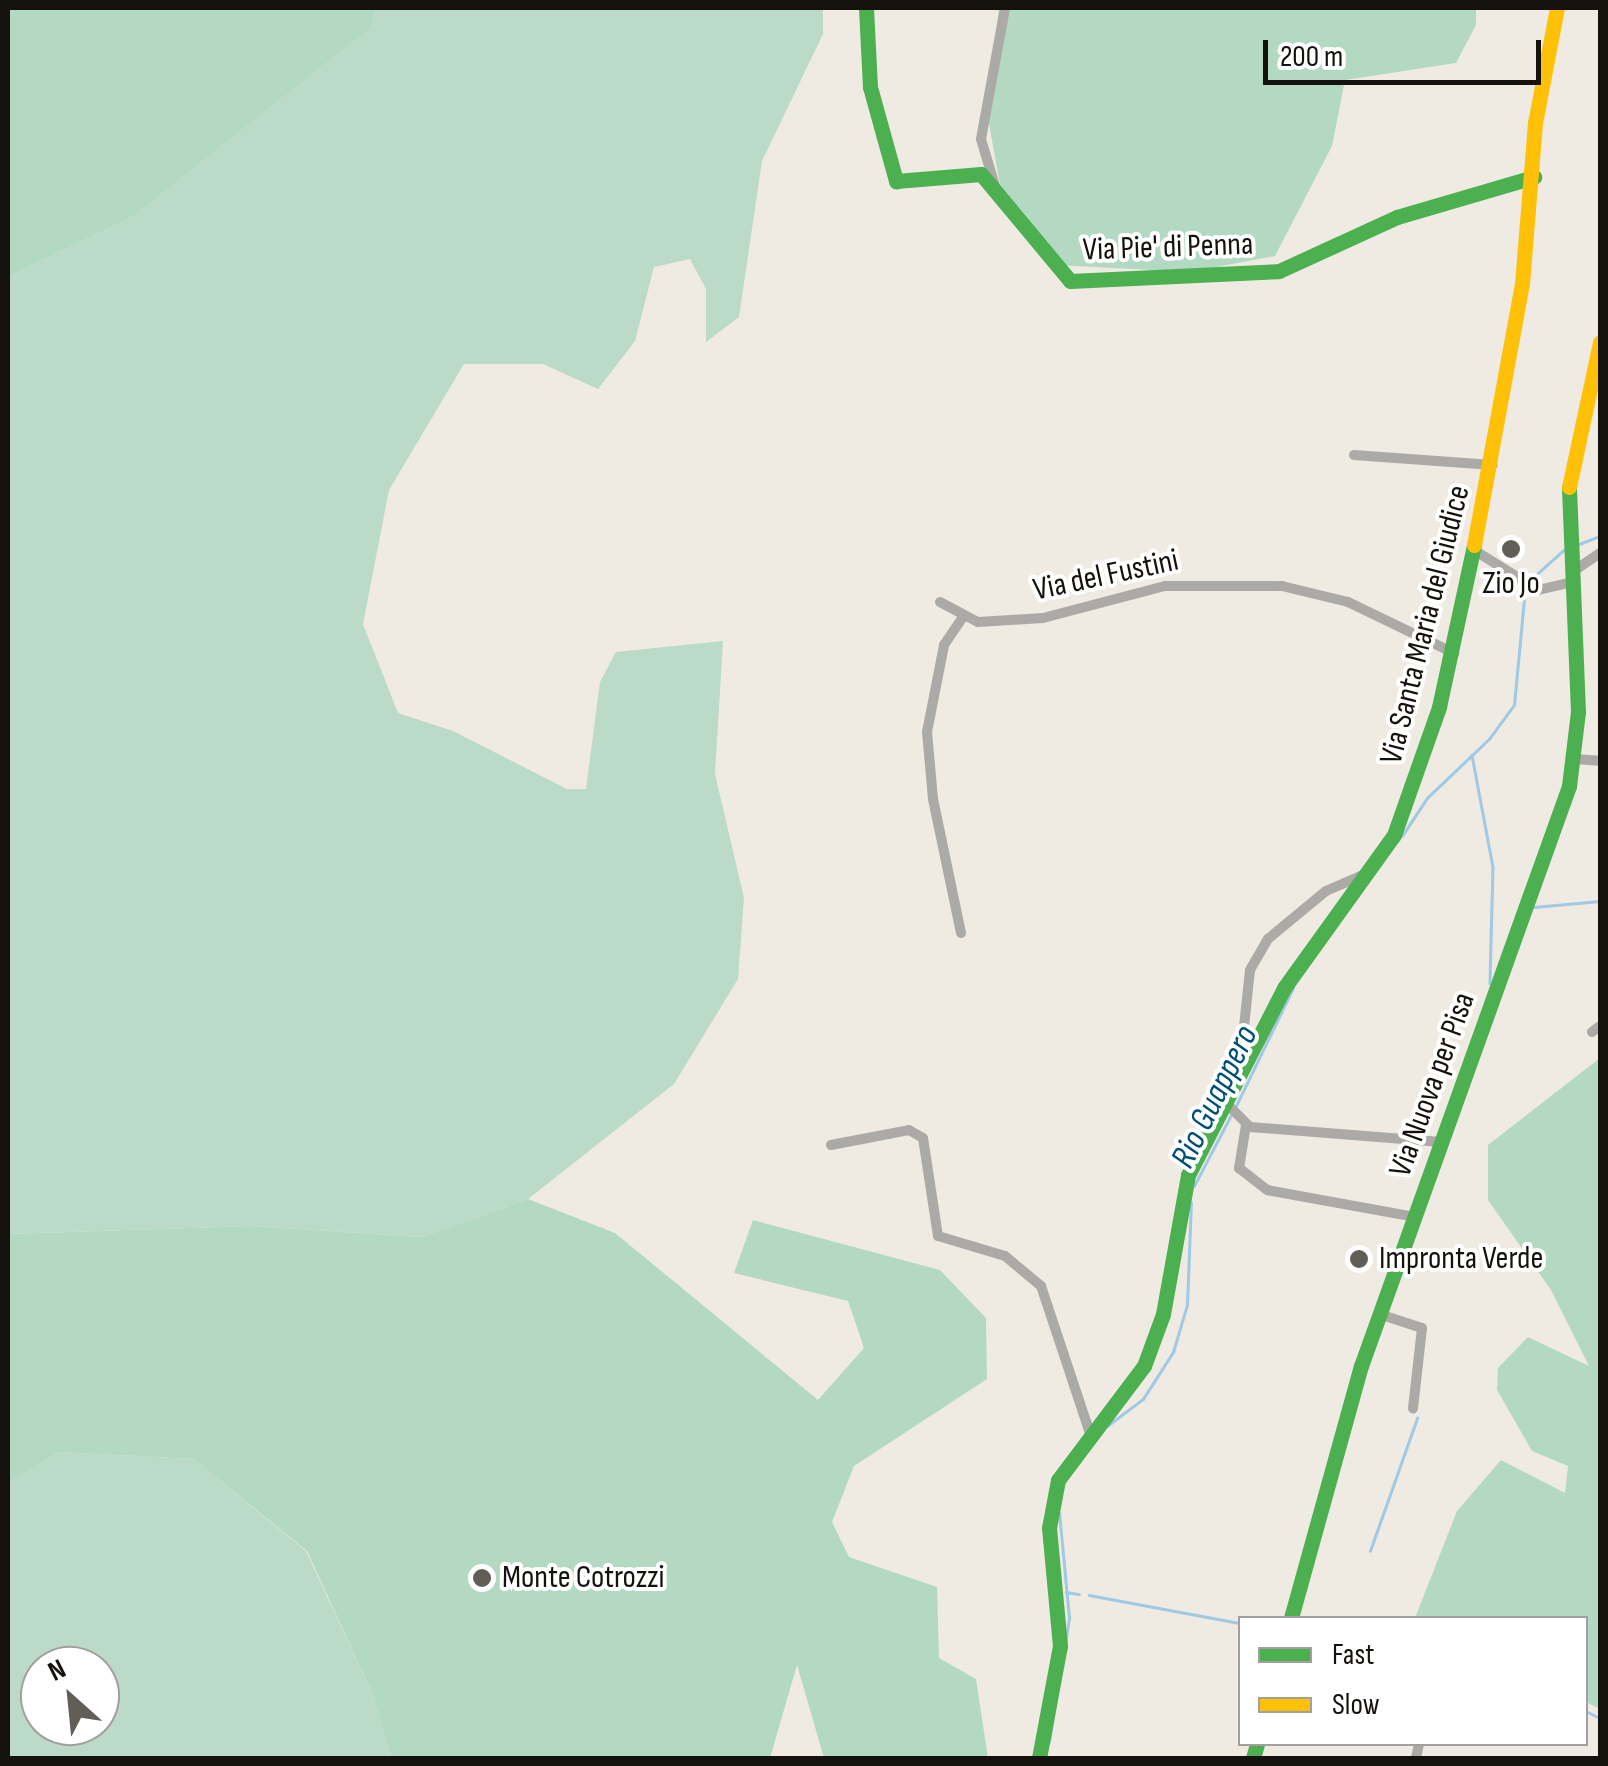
<!DOCTYPE html>
<style>
body{margin:0}
#map{position:relative;width:1608px;height:1766px;overflow:hidden;background:#efebe3;font-family:"Sofia Sans Condensed",sans-serif}
div>[style]{position:absolute}
.green>*{inset:0;background:#bbdac7}
.forest>*{inset:0;background:#b3d9c3}
.stream>*{height:2.5px;margin:-1.25px;padding:0 1.25px;transform-origin:1.25px;border-radius:1.25px;background:#9fc9e4}
.street>*{height:10px;margin:-5px;padding:0 5px;transform-origin:5px;border-radius:5px;background:#abaaa6}
.fast>*{height:15px;margin:-7.5px;padding:0 7.5px;transform-origin:7.5px;border-radius:7.5px;background:#4caf50}
.slow>*{height:15px;margin:-7.5px;padding:0 7.5px;transform-origin:7.5px;border-radius:7.5px;background:#ffc107}
.dots>*{width:28px;height:28px;translate:-50% -50%;box-sizing:border-box;border:5px solid #fff;border-radius:50%}
span{translate:-50% -50%;white-space:nowrap;text-align:center;line-height:1.15;-webkit-text-stroke:8px #fff;paint-order:stroke}
.street-label{font-size:32px;color:#15120d}
.poi-label{font-size:32px;color:#15120d}
.left{translate:0 -50%;text-align:left}
.water-label{font-size:35px;color:#004f77;font-style:italic}
.frame{position:absolute;inset:0;border:10px solid #15120d;pointer-events:none}
.legend{position:absolute;left:1238px;top:1616px;width:350px;height:130px;box-sizing:border-box;background:#fff;border:2px solid #a1a09e;margin:0;padding:12px 18px;list-style:none;font-size:30px;color:#15120d}
.legend li{display:flex;align-items:center;gap:20px;height:50px}
.legend b{width:50px;border:2px solid #a1a09e}
.north{position:absolute;left:20px;top:1646px;width:100px;height:100px;box-sizing:border-box;background:#fff;border:2px solid #a1a09e;border-radius:50%;rotate:333deg;font-size:28px;font-weight:700;line-height:40px;text-align:center;color:#15120d}
.north::after{content:'';display:block;margin:auto;width:35px;height:45px;background:#615e58;clip-path:polygon(50% 0,100% 100%,50% 72%,0 100%)}
.scale{position:absolute;left:1263px;top:40px;width:278px;height:45px;box-sizing:border-box;border:5px solid #15120d;border-top:0;padding-left:12px;font-size:30px;line-height:35px;white-space:nowrap;color:#15120d;-webkit-text-stroke:8px #fff;paint-order:stroke}
</style>
<div id="map">
<div class="green">
<div style="clip-path:polygon(375px 8px,823px 8px,823px 34px,762px 161px,739px 317px,706px 342px,706px 289px,690px 259px,654px 267px,635px 341px,598px 389px,543px 364px,464px 364px,389px 490px,363px 624px,398px 713px,453px 731px,567px 789px,586px 789px,600px 682px,616px 652px,723px 641px,715px 774px,744px 898px,738px 979px,674px 1084px,528px 1199px,422px 1237px,250px 1226px,8px 1234px,8px 277px,134px 216px,371px 28px)"></div>
<div style="clip-path:polygon(evenodd,59px 1452px,193px 1459px,306px 1551px,373px 1695px,391px 1758px,8px 1758px,8px 1483px,59px 1452px,40px 1666px,100px 1666px,100px 1726px,40px 1726px,40px 1666px)"></div>
</div>
<div class="forest">
<div style="clip-path:polygon(8px 8px,375px 8px,371px 28px,134px 216px,8px 277px)"></div>
<div style="clip-path:polygon(999px 8px,1476px 8px,1476px 25px,1456px 63px,1345px 80px,1332px 146px,1275px 256px,1190px 272px,1055px 265px,1005px 212px,987px 113px)"></div>
<div style="clip-path:polygon(1600px 1058px,1600px 1709px,1586px 1702px,1586px 1618px,1415px 1618px,1457px 1511px,1501px 1460px,1565px 1493px,1568px 1466px,1532px 1451px,1497px 1390px,1498px 1368px,1528px 1337px,1589px 1366px,1551px 1290px,1488px 1200px,1488px 1145px)"></div>
<div style="clip-path:polygon(528px 1199px,615px 1233px,818px 1400px,864px 1348px,848px 1301px,734px 1273px,753px 1220px,940px 1270px,986px 1318px,987px 1379px,854px 1466px,832px 1522px,849px 1557px,937px 1587px,939px 1658px,976px 1679px,988px 1758px,824px 1758px,797px 1665px,770px 1758px,391px 1758px,373px 1695px,307px 1551px,193px 1459px,59px 1452px,8px 1483px,8px 1234px,250px 1226px,422px 1237px)"></div>
</div>
<div class="stream">
<div style="left:1579px;top:544px;width:22px;rotate:-21deg"></div>
<div style="left:1529px;top:581px;width:51px;rotate:-41.8deg"></div>
<div style="left:1472px;top:755px;width:114px;rotate:79.4deg"></div>
<div style="left:1493px;top:867px;width:116px;rotate:91.5deg"></div>
<div style="left:1402px;top:836px;width:45px;rotate:-56.7deg"></div>
<div style="left:1427px;top:798px;width:86px;rotate:-43.6deg"></div>
<div style="left:1489px;top:739px;width:42px;rotate:-53.7deg"></div>
<div style="left:1514px;top:705px;width:118px;rotate:-84.6deg"></div>
<div style="left:1534px;top:907px;width:66px;rotate:-5.2deg"></div>
<div style="left:1236px;top:1106px;width:131px;rotate:-64.2deg"></div>
<div style="left:1194px;top:1186px;width:82px;rotate:-62.5deg"></div>
<div style="left:1107px;top:1426px;width:45px;rotate:-36.9deg"></div>
<div style="left:1143px;top:1399px;width:56px;rotate:-57.4deg"></div>
<div style="left:1173px;top:1352px;width:49px;rotate:-73.4deg"></div>
<div style="left:1187px;top:1305px;width:102px;rotate:-87.8deg"></div>
<div style="left:1370px;top:1551px;width:141px;rotate:-70.5deg"></div>
<div style="left:1066px;top:1592px;width:13px;rotate:9deg"></div>
<div style="left:1089px;top:1595px;width:154px;rotate:10.5deg"></div>
<div style="left:1586px;top:1711px;width:16px;rotate:27deg"></div>
<div style="left:1049px;top:1742px;width:126px;rotate:-80.8deg"></div>
<div style="left:1069px;top:1618px;width:105px;rotate:-95.4deg"></div>
</div>
<div class="street">
<div style="left:995px;top:186px;width:49px;rotate:-106.6deg"></div>
<div style="left:981px;top:139px;width:133px;rotate:-79.6deg"></div>
<div style="left:1354px;top:455px;width:139px;rotate:4.1deg"></div>
<div style="left:1477px;top:552px;width:72px;rotate:31.9deg"></div>
<div style="left:1538px;top:590px;width:35px;rotate:-13deg"></div>
<div style="left:1572px;top:572px;width:34px;rotate:-34deg"></div>
<div style="left:940px;top:602px;width:43px;rotate:27.8deg"></div>
<div style="left:978px;top:622px;width:65px;rotate:-3.5deg"></div>
<div style="left:1043px;top:618px;width:126px;rotate:-14.7deg"></div>
<div style="left:1165px;top:586px;width:117px"></div>
<div style="left:1282px;top:586px;width:68px;rotate:13.6deg"></div>
<div style="left:1348px;top:602px;width:118px;rotate:25.7deg"></div>
<div style="left:1574px;top:759px;width:26px;rotate:4deg"></div>
<div style="left:961px;top:933px;width:137px;rotate:-101.8deg"></div>
<div style="left:933px;top:799px;width:67px;rotate:-95.1deg"></div>
<div style="left:927px;top:732px;width:89px;rotate:-78.9deg"></div>
<div style="left:944px;top:645px;width:32px;rotate:-56deg"></div>
<div style="left:1592px;top:1032px;width:10px;rotate:-37deg"></div>
<div style="left:1248px;top:1059px;width:14px;rotate:-115deg"></div>
<div style="left:1242px;top:1046px;width:76px;rotate:-84deg"></div>
<div style="left:1250px;top:970px;width:36px;rotate:-60deg"></div>
<div style="left:1268px;top:939px;width:75px;rotate:-39.6deg"></div>
<div style="left:1326px;top:891px;width:40px;rotate:-23.4deg"></div>
<div style="left:1229px;top:1106px;width:30px;rotate:45deg"></div>
<div style="left:1250px;top:1127px;width:192px;rotate:4.5deg"></div>
<div style="left:1246px;top:1125px;width:44px;rotate:99.2deg"></div>
<div style="left:1239px;top:1168px;width:36px;rotate:38deg"></div>
<div style="left:1267px;top:1190px;width:150px;rotate:10.3deg"></div>
<div style="left:831px;top:1145px;width:79px;rotate:-10.9deg"></div>
<div style="left:909px;top:1130px;width:16px;rotate:30deg"></div>
<div style="left:923px;top:1138px;width:99px;rotate:81.3deg"></div>
<div style="left:938px;top:1236px;width:70px;rotate:16.6deg"></div>
<div style="left:1005px;top:1256px;width:47px;rotate:39.8deg"></div>
<div style="left:1041px;top:1286px;width:155px;rotate:71.6deg"></div>
<div style="left:1379px;top:1314px;width:45px;rotate:18deg"></div>
<div style="left:1422px;top:1328px;width:81px;rotate:96.4deg"></div>
<div style="left:1416px;top:1758px;width:14px;rotate:-78deg"></div>
</div>
<div class="fast">
<div style="left:866px;top:8px;width:79px;rotate:87.1deg"></div>
<div style="left:870px;top:87px;width:98px;rotate:74.5deg"></div>
<div style="left:896px;top:181px;width:85px;rotate:-4.7deg"></div>
<div style="left:981px;top:174px;width:139px;rotate:50.2deg"></div>
<div style="left:1070px;top:281px;width:209px;rotate:-2.7deg"></div>
<div style="left:1279px;top:271px;width:130px;rotate:-24.6deg"></div>
<div style="left:1397px;top:217px;width:143px;rotate:-16.3deg"></div>
<div style="left:1291px;top:1618px;width:262px;rotate:-74.5deg"></div>
<div style="left:1361px;top:1366px;width:616px;rotate:-70.27deg"></div>
<div style="left:1569px;top:786px;width:75px;rotate:-83.1deg"></div>
<div style="left:1578px;top:712px;width:225px;rotate:-92.3deg"></div>
<div style="left:1039px;top:1758px;width:114px;rotate:-79.4deg"></div>
<div style="left:1060px;top:1646px;width:119px;rotate:-95.3deg"></div>
<div style="left:1049px;top:1528px;width:49px;rotate:-79.4deg"></div>
<div style="left:1058px;top:1480px;width:143px;rotate:-53deg"></div>
<div style="left:1144px;top:1366px;width:55px;rotate:-69.9deg"></div>
<div style="left:1163px;top:1314px;width:141px;rotate:-79.8deg"></div>
<div style="left:1188px;top:1175px;width:210px;rotate:-62.8deg"></div>
<div style="left:1284px;top:988px;width:188px;rotate:-54.3deg"></div>
<div style="left:1394px;top:835px;width:136px;rotate:-70.6deg"></div>
<div style="left:1439px;top:707px;width:166px;rotate:-77.8deg"></div>
<div style="left:1253px;top:1758px;width:15px;rotate:-74deg"></div>
</div>
<div class="slow">
<div style="left:1569px;top:487px;width:148px;rotate:-77.9deg"></div>
<div style="left:1474px;top:545px;width:265px;rotate:-79.6deg"></div>
<div style="left:1522px;top:284px;width:162px;rotate:-85.4deg"></div>
<div style="left:1535px;top:123px;width:117px;rotate:-79.2deg"></div>
</div>
<div class="dots">
<div style="left:1511px;top:549px;background:#615e58"></div>
<div style="left:1359px;top:1259px;background:#615e58"></div>
<div style="left:482px;top:1578px;background:#615e58"></div>
</div>
<div class="street-label">
<span style="left:1168px;top:248px;rotate:-2deg">Via Pie' di Penna</span>
<span style="left:1106px;top:576px;rotate:-12deg">Via del Fustini</span>
<span style="left:1426px;top:625px;rotate:-76deg">Via Santa Maria del Giudice</span>
<span style="left:1433px;top:1085px;rotate:-70deg">Via Nuova per Pisa</span>
</div>
<div class="poi-label">
<span style="left:1511px;top:584px">Zio Jo</span>
<span class="left" style="left:1379px;top:1259px">Impronta Verde</span>
<span class="left" style="left:502px;top:1578px">Monte Cotrozzi</span>
</div>
<div class="water-label">
<span style="left:1215px;top:1097px;rotate:-64deg">Rio Guappero</span>
</div>
<div class="frame"></div>
<ul class="legend">
<li><b style="height:12px;background:#4caf50"></b>Fast</li>
<li><b style="height:12px;background:#ffc107"></b>Slow</li>
</ul>
<div class="north">N</div>
<div class="scale">200 m</div>
</div>
